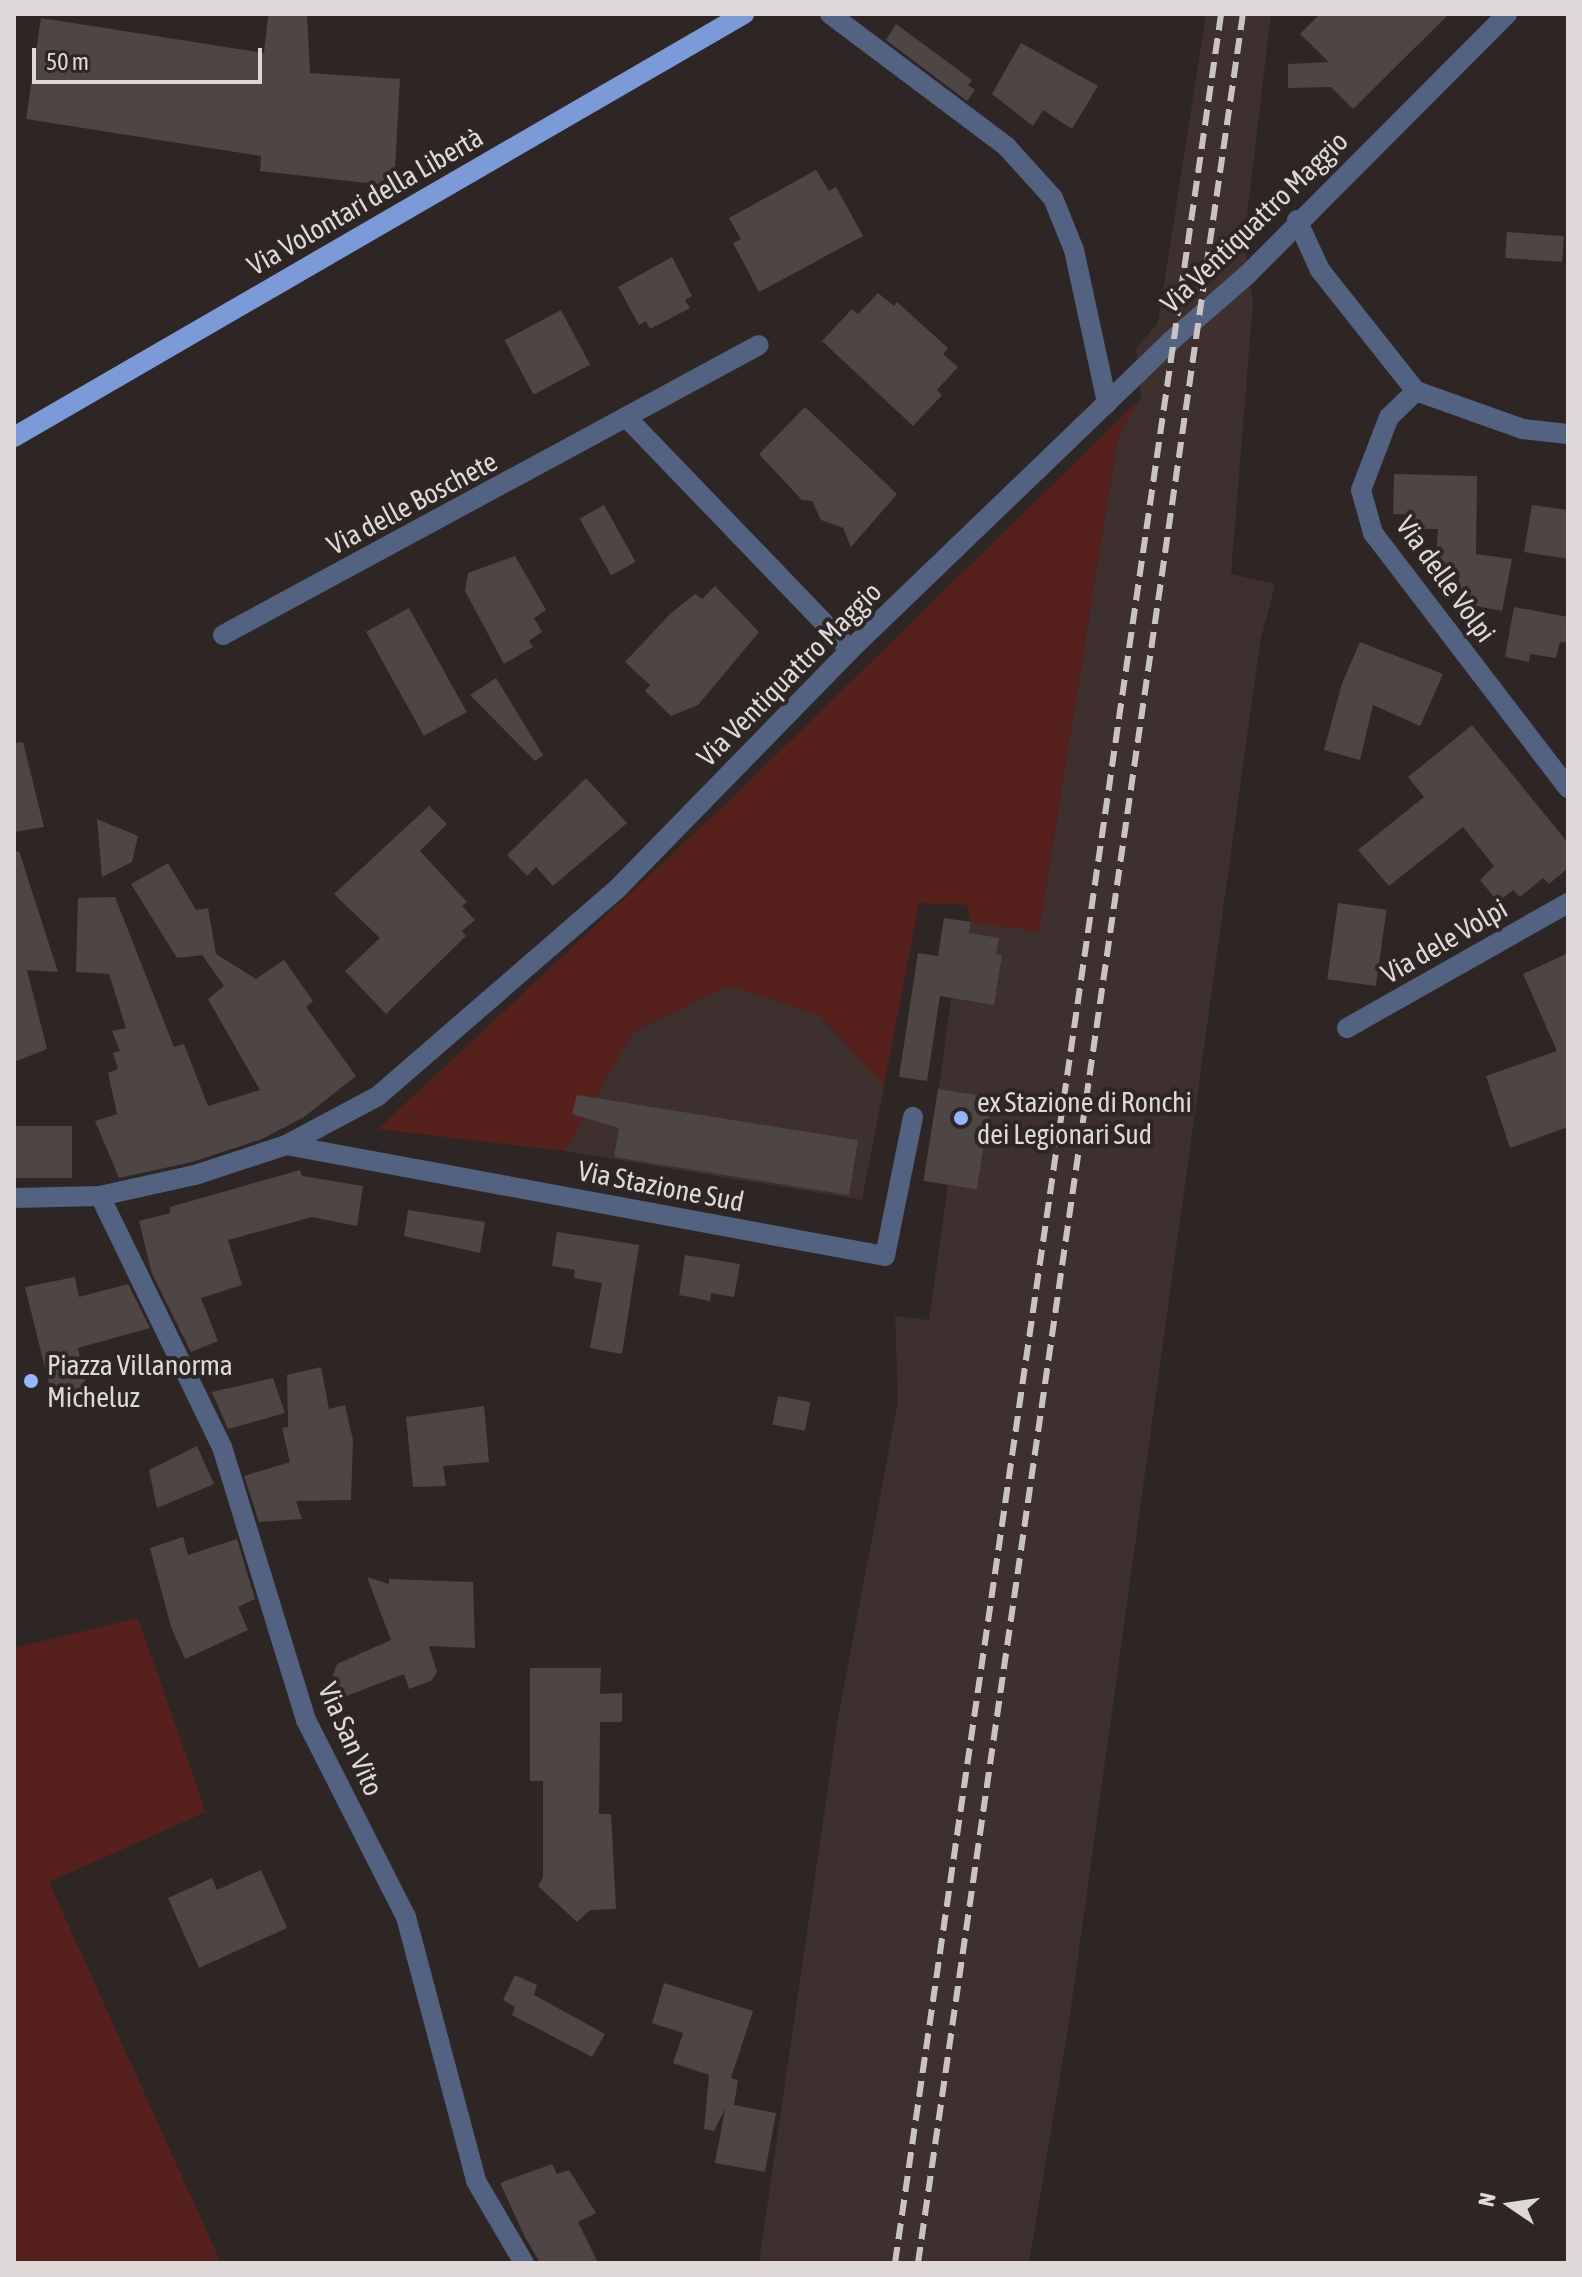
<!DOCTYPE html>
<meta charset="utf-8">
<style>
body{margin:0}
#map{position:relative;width:1582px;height:2277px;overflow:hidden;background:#2d2625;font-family:"Asap Condensed",sans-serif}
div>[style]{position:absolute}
.built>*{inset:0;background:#3e302e}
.green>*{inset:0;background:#56211c}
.building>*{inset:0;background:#4e4645;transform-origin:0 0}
.minor>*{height:20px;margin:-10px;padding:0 10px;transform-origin:10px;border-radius:10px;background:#536280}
.tertiary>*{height:20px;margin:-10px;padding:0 10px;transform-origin:10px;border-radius:10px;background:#536280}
.primary>*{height:20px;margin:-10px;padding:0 10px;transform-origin:10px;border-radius:10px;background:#7d9ad8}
.rail>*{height:6px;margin-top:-3px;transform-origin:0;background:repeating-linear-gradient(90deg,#c9c4c3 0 16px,transparent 0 24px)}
.dots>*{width:22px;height:22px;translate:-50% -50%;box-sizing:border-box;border:4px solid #2d2625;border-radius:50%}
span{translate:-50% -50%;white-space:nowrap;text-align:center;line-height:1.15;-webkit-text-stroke:8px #2d2625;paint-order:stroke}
.street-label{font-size:28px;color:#ded9d8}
.poi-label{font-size:28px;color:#ded9d8}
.left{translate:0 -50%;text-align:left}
.frame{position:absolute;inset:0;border:16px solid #ded9d8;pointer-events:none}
.north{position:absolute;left:1470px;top:2165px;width:80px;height:80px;-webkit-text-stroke:6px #2d2625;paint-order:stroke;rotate:283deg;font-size:22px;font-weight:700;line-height:32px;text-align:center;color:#ded9d8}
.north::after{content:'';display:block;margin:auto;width:28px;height:36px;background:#ded9d8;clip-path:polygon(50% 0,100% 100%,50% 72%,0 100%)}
.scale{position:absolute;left:32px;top:48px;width:230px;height:36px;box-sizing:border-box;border:4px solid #ded9d8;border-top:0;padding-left:10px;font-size:24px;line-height:28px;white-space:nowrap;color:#ded9d8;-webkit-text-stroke:6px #2d2625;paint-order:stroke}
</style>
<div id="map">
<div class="built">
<div style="clip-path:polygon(1206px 14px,1271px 14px,1244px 241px,1253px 302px,1231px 574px,1275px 584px,1260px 643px,1069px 2022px,1029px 2263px,759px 2263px,838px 1718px,898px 1402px,895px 1316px,929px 1320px,948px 1185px,926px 1181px,958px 950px,967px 951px,971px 922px,1039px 931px,1118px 436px,1141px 398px,1136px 348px,1158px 323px)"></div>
<div style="clip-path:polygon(728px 986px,819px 1015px,884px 1086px,862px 1200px,564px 1151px,634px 1031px)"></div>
</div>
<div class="green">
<div style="clip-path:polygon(1141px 398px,1118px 436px,1039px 932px,971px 922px,967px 905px,919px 903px,884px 1086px,819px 1015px,728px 986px,634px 1031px,564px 1151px,378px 1129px,734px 796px)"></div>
<div style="clip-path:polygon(138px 1618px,206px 1812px,49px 1882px,221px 2263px,14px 2263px,14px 1648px)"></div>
</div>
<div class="building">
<div style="clip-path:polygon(1320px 14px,1449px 14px,1353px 109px,1331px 87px,1288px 88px,1288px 64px,1329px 62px,1300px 34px)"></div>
<div style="clip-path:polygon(307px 15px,310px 73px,400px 79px,394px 186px,260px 171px,261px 156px,26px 119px,41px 18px,264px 53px,268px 16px)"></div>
<div style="clip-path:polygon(896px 24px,972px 80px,968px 85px,975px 90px,967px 101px,886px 40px)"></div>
<div style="clip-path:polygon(1021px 43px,1098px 86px,1072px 129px,1043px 110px,1033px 126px,992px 94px)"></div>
<div style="clip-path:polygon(816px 170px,829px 191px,836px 187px,863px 236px,759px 292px,733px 243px,741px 239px,729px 218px)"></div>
<div style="left:1507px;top:232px;width:57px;height:26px;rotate:4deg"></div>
<div style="clip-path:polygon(672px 257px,692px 296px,685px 300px,690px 308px,650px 329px,646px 321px,639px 325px,618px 287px)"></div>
<div style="clip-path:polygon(878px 293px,894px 306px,897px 302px,948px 348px,943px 354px,958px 367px,937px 390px,942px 395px,913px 426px,822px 341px,852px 309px,858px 314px)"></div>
<div style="left:561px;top:310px;width:62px;height:64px;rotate:62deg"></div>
<div style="clip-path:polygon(805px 407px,897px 494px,851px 547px,843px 528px,821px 520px,812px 501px,802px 500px,759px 454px)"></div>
<div style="clip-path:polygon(1394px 474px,1477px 476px,1476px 554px,1512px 559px,1502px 611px,1455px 602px,1460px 574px,1435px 569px,1438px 529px,1404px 529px,1404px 514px,1393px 514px)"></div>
<div style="left:604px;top:505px;width:65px;height:28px;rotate:61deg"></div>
<div style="clip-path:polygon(1532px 505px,1568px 510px,1568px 559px,1524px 552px)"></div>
<div style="clip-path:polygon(515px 556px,546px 610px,534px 618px,542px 632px,529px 641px,533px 647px,504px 664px,465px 591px,468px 573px)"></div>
<div style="clip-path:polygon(715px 586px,759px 632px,698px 705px,671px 716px,645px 691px,650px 685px,625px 662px,670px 614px,695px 594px,702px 599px)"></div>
<div style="clip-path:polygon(1514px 607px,1568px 617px,1568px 643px,1560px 642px,1556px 658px,1530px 654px,1529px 662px,1505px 657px)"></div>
<div style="left:409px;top:608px;width:119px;height:49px;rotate:61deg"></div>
<div style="clip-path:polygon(1360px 642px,1443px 674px,1420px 726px,1373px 705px,1360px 760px,1324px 750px,1342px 683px)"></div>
<div style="clip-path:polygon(496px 678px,543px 755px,535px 761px,470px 695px)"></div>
<div style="clip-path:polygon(1472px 725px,1568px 843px,1568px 868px,1549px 884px,1543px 878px,1520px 897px,1513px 890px,1498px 902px,1480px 880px,1494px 866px,1463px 827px,1389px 886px,1358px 850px,1424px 797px,1408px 777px)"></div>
<div style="clip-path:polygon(23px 742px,44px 827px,14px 832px,14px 743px)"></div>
<div style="clip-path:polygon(586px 778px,627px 823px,553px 886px,536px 867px,527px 876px,507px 855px)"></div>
<div style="clip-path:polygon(429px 806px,447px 824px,420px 851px,467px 902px,462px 906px,475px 920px,462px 931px,466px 936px,386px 1014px,345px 971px,380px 938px,334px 894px)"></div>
<div style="clip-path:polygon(97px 819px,138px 836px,132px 862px,102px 877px)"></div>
<div style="clip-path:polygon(19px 851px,58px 972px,27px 970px,47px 1049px,14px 1062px,14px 852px)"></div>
<div style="clip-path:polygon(168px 863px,196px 910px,208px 908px,216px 954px,256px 979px,284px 960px,313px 1001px,306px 1007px,356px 1076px,304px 1117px,262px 1139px,192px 1162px,119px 1178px,95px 1121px,117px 1114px,108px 1073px,118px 1069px,113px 1053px,120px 1051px,112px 1031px,126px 1028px,109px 974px,76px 972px,78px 898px,115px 897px,174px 1047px,184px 1044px,208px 1106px,260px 1090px,208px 999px,224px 986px,202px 955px,177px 958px,131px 884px)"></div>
<div style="left:1338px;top:903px;width:49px;height:77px;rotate:8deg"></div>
<div style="clip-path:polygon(944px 918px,971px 922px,969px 933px,999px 938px,996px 955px,1002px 955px,994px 1005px,940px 996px,927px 1081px,899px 1077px,918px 953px,938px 956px)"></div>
<div style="clip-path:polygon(1568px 953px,1568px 1127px,1510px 1148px,1486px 1076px,1557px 1051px,1523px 974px)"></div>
<div style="left:938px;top:1089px;width:54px;height:93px;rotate:9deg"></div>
<div style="clip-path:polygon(577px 1095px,858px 1140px,849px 1195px,614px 1157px,619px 1128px,572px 1114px)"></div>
<div style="left:72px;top:1126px;width:52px;height:58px;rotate:90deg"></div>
<div style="clip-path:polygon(300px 1170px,302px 1176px,363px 1186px,357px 1226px,312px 1217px,228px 1240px,242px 1285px,201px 1298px,218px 1341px,191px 1352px,152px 1274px,139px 1221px,170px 1213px,170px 1207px)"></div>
<div style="clip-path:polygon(408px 1210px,485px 1222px,480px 1253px,404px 1236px)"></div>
<div style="clip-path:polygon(557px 1232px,639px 1245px,622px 1354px,590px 1348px,602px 1283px,574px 1278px,575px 1270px,552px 1266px)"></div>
<div style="clip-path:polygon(685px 1255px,740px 1264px,734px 1297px,711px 1293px,710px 1301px,679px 1295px)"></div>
<div style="clip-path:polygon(75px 1277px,79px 1297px,128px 1284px,150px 1328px,78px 1348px,87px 1391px,54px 1404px,25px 1287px)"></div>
<div style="clip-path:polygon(321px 1367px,329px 1409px,345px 1405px,353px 1440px,351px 1500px,296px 1501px,302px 1519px,259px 1522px,244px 1476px,290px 1462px,282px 1428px,288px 1427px,287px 1375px)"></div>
<div style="clip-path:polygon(273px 1378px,285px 1413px,228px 1429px,212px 1392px)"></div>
<div style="left:778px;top:1396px;width:33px;height:29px;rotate:11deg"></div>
<div style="clip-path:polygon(484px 1406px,489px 1462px,443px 1466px,446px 1486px,413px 1487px,406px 1417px)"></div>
<div style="clip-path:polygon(197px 1446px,214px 1484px,157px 1508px,149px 1470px)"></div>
<div style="clip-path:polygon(183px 1537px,188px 1555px,237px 1539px,255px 1599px,238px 1607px,248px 1630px,185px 1659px,171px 1627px,150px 1548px)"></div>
<div style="clip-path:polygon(367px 1577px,389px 1584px,389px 1579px,473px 1582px,475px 1648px,429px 1646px,437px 1672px,431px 1681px,409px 1689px,404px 1674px,323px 1705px,337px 1664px,391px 1640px)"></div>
<div style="clip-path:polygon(530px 1668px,601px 1668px,600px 1694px,622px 1693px,622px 1722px,600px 1722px,599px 1814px,611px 1814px,616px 1909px,590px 1910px,577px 1922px,538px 1886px,543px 1877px,543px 1781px,530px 1781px)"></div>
<div style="clip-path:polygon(261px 1870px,287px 1928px,199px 1968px,168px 1898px,212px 1878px,217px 1890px)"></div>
<div style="clip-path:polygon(515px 1975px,537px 1985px,534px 1995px,605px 2034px,592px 2057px,512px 2015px,515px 2007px,503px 2000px)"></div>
<div style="clip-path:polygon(664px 1983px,753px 2011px,731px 2078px,738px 2080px,734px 2105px,776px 2113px,765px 2172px,715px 2163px,725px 2109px,714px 2131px,704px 2129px,709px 2075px,673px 2063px,683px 2033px,652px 2023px)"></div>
<div style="clip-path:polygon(552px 2164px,557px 2174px,569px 2170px,596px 2213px,578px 2222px,598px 2263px,540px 2263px,525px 2237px,500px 2183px)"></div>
</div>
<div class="minor">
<div style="left:830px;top:14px;width:220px;rotate:36.9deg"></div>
<div style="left:1006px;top:146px;width:70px;rotate:47.9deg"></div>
<div style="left:1053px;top:198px;width:56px;rotate:68deg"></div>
<div style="left:1074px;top:250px;width:157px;rotate:77.8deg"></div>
<div style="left:1416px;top:391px;width:37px;rotate:136deg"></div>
<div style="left:1389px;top:417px;width:78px;rotate:111deg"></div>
<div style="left:1361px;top:490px;width:45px;rotate:74.4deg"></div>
<div style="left:1373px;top:533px;width:321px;rotate:52.6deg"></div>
<div style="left:628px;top:419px;width:320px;rotate:46.1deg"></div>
<div style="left:223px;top:635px;width:609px;rotate:-28.42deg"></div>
<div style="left:1347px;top:1028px;width:254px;rotate:-29.5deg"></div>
<div style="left:286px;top:1145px;width:609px;rotate:10.5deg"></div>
<div style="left:885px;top:1256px;width:142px;rotate:-78.6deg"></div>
<div style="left:100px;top:1196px;width:279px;rotate:64.1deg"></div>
<div style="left:222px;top:1447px;width:286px;rotate:72.9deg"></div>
<div style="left:306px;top:1720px;width:221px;rotate:63.1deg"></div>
<div style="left:406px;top:1917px;width:273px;rotate:75.1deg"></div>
<div style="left:476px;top:2181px;width:95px;rotate:59.7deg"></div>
</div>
<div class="tertiary">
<div style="left:1297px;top:220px;width:55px;rotate:65.3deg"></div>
<div style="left:1320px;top:270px;width:154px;rotate:51.6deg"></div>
<div style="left:1416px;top:391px;width:114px;rotate:19.6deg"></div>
<div style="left:1523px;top:429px;width:45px;rotate:6.3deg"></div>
<div style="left:14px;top:1198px;width:86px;rotate:-1.3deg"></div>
<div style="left:100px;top:1196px;width:97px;rotate:-12.5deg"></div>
<div style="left:195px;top:1175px;width:96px;rotate:-18.2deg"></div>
<div style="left:286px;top:1145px;width:104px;rotate:-28deg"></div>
<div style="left:378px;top:1096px;width:316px;rotate:-40.9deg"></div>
<div style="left:617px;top:889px;width:334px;rotate:-45.7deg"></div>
<div style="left:850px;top:650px;width:446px;rotate:-43.9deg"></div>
<div style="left:1171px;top:341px;width:102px;rotate:-41deg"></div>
<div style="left:1248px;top:274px;width:367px;rotate:-45.1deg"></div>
</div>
<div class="primary">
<div style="left:14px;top:437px;width:844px;rotate:-30.09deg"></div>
</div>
<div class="rail">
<div style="left:895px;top:2263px;width:2273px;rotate:-81.75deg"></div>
<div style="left:918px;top:2263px;width:2272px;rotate:-81.78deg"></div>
</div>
<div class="dots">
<div style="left:961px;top:1118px;background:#95b6fd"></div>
<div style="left:31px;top:1381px;background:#95b6fd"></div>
</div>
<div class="street-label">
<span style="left:365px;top:201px;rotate:-30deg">Via Volontari della Libertà</span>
<span style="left:1254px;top:222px;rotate:-44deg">Via Ventiquattro Maggio</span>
<span style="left:412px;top:503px;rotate:-28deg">Via delle Boschete</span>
<span style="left:1446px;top:579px;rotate:54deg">Via delle Volpi</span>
<span style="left:789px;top:674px;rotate:-45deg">Via Ventiquattro Maggio</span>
<span style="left:1444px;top:941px;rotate:-30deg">Via dele Volpi</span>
<span style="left:661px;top:1186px;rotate:11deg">Via Stazione Sud</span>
<span style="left:351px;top:1739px;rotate:66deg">Via San Vito</span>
</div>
<div class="poi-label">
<span class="left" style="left:977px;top:1118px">ex Stazione di Ronchi<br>dei Legionari Sud</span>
<span class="left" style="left:47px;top:1381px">Piazza Villanorma<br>Micheluz</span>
</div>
<div class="frame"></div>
<div class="north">N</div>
<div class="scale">50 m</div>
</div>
